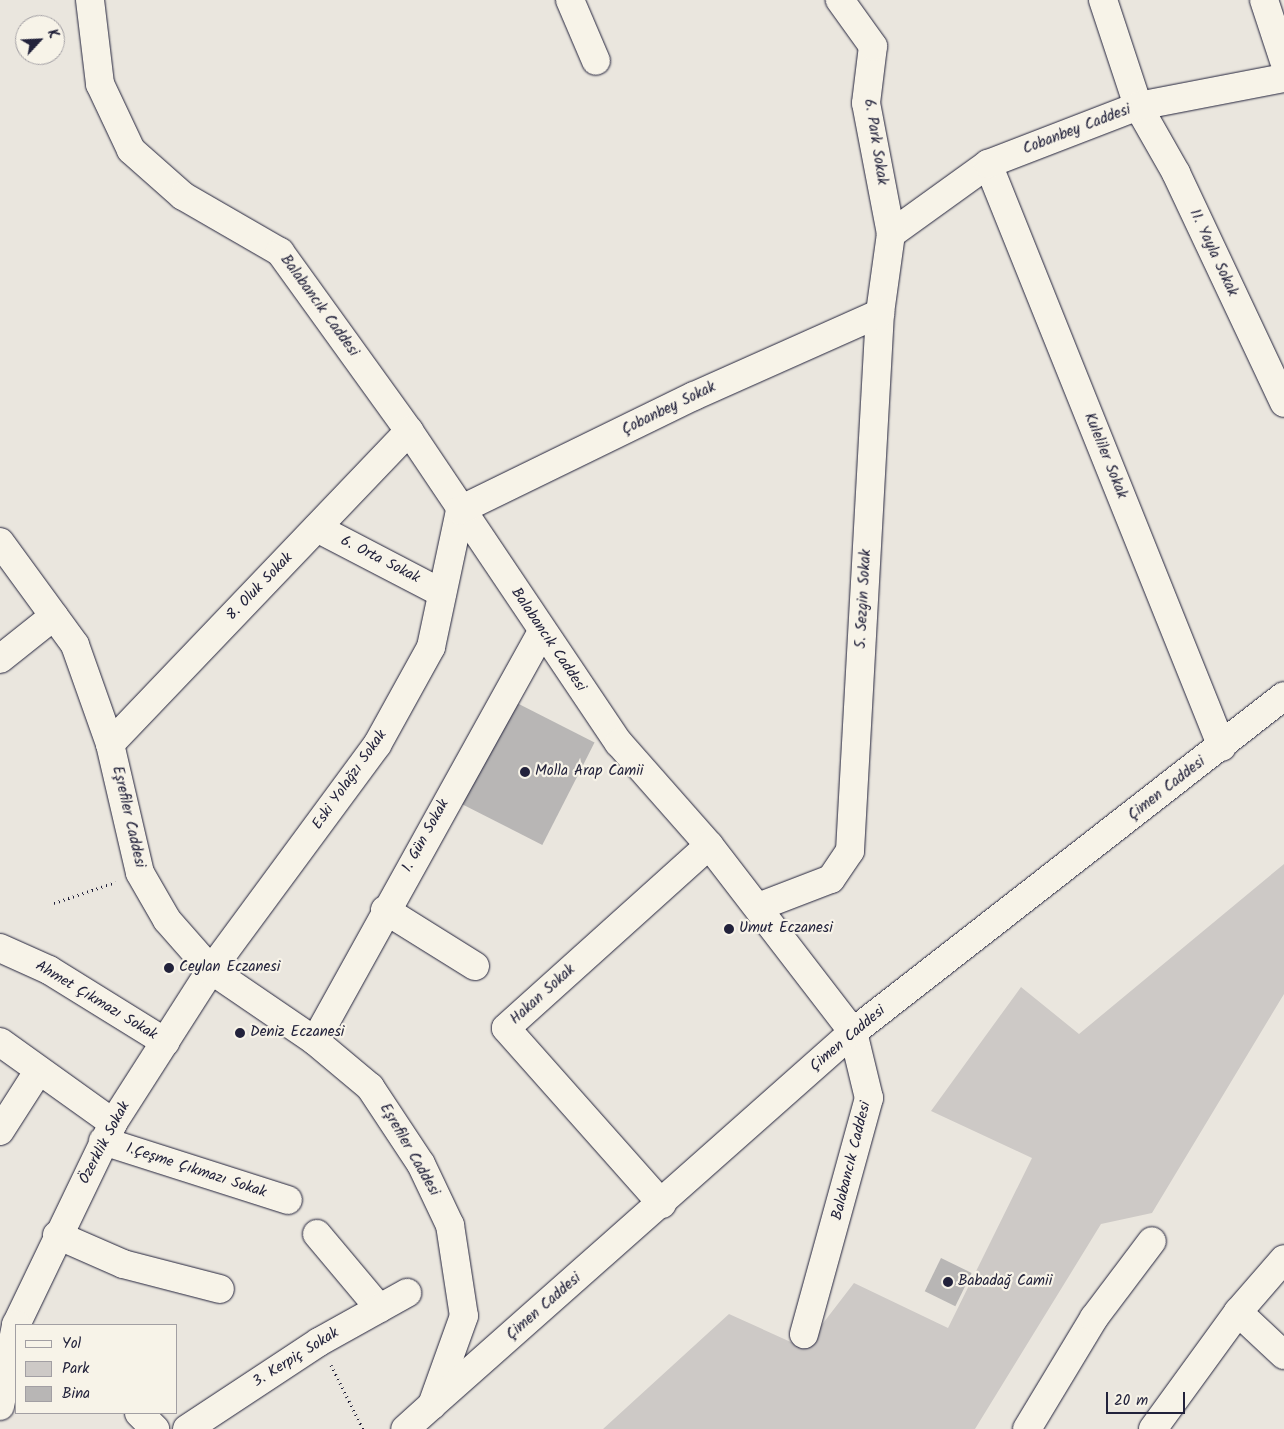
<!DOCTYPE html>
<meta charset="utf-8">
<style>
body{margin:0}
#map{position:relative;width:1284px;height:1429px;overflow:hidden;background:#eae6de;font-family:Kalam,sans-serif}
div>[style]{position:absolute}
.green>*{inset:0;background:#cdc9c6}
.building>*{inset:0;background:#b8b6b5;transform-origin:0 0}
.path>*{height:3px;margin-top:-1.5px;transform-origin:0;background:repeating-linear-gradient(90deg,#22223b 0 1px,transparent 0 5px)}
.roads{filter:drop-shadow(0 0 1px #22223b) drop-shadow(0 0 1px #22223b)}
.minor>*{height:28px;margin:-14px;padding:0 14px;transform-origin:14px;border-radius:14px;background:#f7f3e8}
.major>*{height:28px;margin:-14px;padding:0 14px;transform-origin:14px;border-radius:14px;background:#f7f3e8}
.dots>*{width:14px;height:14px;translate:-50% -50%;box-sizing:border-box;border:2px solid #f7f3e8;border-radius:50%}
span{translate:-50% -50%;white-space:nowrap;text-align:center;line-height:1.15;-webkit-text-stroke:4.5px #f7f3e8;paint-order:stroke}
.street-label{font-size:15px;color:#22223b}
.poi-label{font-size:15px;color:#22223b}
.left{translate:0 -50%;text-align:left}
.legend{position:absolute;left:15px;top:1324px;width:162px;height:90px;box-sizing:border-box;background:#f7f3e8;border:1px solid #a29fa3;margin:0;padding:6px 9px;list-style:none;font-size:15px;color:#22223b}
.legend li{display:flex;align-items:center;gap:10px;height:25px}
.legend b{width:25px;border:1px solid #a29fa3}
.north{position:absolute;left:15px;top:15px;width:50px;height:50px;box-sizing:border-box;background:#f7f3e8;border:1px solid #a29fa3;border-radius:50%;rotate:65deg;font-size:14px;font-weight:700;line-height:20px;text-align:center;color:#22223b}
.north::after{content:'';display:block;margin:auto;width:18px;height:22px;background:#22223b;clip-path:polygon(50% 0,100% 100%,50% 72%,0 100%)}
.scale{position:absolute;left:1106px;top:1392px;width:79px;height:22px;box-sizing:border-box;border:2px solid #22223b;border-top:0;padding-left:6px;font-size:15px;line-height:18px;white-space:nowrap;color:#22223b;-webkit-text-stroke:4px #f7f3e8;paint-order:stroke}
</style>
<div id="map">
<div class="green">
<div style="clip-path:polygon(1284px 864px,1284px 994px,1152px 1213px,1101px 1224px,975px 1429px,603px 1429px,729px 1314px,804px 1348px,854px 1283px,948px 1328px,1032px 1158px,931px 1111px,1021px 987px,1079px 1034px)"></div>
</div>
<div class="building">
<div style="left:509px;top:699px;width:96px;height:115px;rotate:27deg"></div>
<div style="left:941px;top:1258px;width:34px;height:37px;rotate:26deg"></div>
</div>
<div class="path">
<div style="left:54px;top:903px;width:65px;rotate:-18.7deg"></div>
<div style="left:331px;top:1365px;width:72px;rotate:63.4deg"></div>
</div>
<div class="roads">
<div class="minor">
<div style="left:90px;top:0;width:85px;rotate:83.2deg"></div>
<div style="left:100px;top:84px;width:73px;rotate:64.8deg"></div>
<div style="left:131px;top:150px;width:69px;rotate:41.5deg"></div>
<div style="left:183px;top:196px;width:112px;rotate:30deg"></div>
<div style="left:280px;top:252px;width:221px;rotate:54.2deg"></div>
<div style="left:409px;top:431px;width:376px;rotate:56.1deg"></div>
<div style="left:619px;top:743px;width:136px;rotate:48.6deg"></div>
<div style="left:709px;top:845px;width:236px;rotate:52.4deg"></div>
<div style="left:853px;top:1032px;width:68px;rotate:76.4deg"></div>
<div style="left:869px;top:1098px;width:245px;rotate:105.4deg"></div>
<div style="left:570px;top:0;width:66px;rotate:66.9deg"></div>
<div style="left:1103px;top:0;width:112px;rotate:71.7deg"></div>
<div style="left:1138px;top:106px;width:77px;rotate:60.4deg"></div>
<div style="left:1176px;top:173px;width:254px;rotate:64.8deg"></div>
<div style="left:1264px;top:0;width:64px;rotate:71.8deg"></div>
<div style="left:988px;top:164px;width:628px;rotate:68.13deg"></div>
<div style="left:891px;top:234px;width:120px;rotate:-35.8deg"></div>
<div style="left:988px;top:164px;width:161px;rotate:-21.1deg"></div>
<div style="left:1138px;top:106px;width:149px;rotate:-10.9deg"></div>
<div style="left:317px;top:528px;width:141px;rotate:27.5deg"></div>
<div style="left:0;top:659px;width:69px;rotate:-38.5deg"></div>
<div style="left:110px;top:744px;width:433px;rotate:-46.3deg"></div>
<div style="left:758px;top:907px;width:78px;rotate:-21deg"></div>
<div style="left:831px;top:879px;width:34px;rotate:-56deg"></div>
<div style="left:850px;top:851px;width:539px;rotate:-86.81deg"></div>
<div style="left:880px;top:313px;width:80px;rotate:-82.1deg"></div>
<div style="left:891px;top:234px;width:133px;rotate:-100.8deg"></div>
<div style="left:866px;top:103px;width:57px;rotate:-83deg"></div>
<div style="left:873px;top:46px;width:57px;rotate:-125.7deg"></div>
<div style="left:385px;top:910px;width:106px;rotate:31.9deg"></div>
<div style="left:0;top:948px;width:54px;rotate:24.2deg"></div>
<div style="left:49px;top:970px;width:137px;rotate:31.8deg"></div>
<div style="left:315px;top:1041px;width:466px;rotate:-61deg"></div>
<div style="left:0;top:1042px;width:139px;rotate:35.6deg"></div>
<div style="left:0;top:1131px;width:72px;rotate:-57.4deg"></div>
<div style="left:103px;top:1141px;width:194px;rotate:17.7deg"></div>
<div style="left:662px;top:1204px;width:235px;rotate:-131.6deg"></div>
<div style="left:506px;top:1028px;width:273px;rotate:-42deg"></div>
<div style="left:317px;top:1234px;width:97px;rotate:50deg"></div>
<div style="left:57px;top:1235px;width:72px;rotate:23.7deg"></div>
<div style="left:123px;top:1264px;width:100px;rotate:14.5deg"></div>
<div style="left:1238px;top:1312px;width:63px;rotate:43.1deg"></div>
<div style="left:16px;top:1325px;width:224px;rotate:-64.3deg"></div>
<div style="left:113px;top:1123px;width:182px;rotate:-57.4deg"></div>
<div style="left:211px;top:970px;width:280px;rotate:-53.6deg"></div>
<div style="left:377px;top:745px;width:112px;rotate:-61.1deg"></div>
<div style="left:431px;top:647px;width:140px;rotate:-78deg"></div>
<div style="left:460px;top:510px;width:260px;rotate:-26deg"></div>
<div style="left:694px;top:396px;width:204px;rotate:-24deg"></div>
<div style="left:0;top:1406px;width:83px;rotate:-78.8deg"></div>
<div style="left:139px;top:1413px;width:23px;rotate:45deg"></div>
<div style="left:187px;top:1429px;width:158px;rotate:-33.4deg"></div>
<div style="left:319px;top:1342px;width:101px;rotate:-29.1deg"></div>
<div style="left:1027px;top:1429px;width:130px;rotate:-58.9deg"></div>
<div style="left:1094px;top:1318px;width:96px;rotate:-53deg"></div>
</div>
<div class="major">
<div style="left:0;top:542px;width:127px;rotate:53.9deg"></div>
<div style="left:75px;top:645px;width:105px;rotate:70.5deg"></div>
<div style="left:110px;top:744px;width:132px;rotate:76.9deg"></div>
<div style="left:140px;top:873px;width:54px;rotate:60.1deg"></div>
<div style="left:167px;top:920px;width:67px;rotate:48.7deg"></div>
<div style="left:211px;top:970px;width:126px;rotate:34.3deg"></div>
<div style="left:315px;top:1041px;width:72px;rotate:39.9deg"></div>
<div style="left:370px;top:1087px;width:92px;rotate:56.5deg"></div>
<div style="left:421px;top:1164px;width:68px;rotate:64.6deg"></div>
<div style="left:450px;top:1225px;width:92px;rotate:81.3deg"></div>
<div style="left:464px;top:1316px;width:95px;rotate:109.8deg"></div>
<div style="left:432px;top:1405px;width:36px;rotate:138deg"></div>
<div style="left:432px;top:1405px;width:562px;rotate:-41.54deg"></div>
<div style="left:853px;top:1032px;width:546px;rotate:-37.94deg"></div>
<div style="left:1153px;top:1429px;width:145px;rotate:-54deg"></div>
<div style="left:1238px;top:1312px;width:70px;rotate:-49deg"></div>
</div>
</div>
<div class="dots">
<div style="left:525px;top:772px;background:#22223b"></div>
<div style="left:729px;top:929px;background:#22223b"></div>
<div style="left:169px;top:968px;background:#22223b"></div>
<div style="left:240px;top:1033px;background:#22223b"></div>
<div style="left:948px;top:1282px;background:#22223b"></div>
</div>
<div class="street-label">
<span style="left:1077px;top:130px;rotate:-21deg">Cobanbey Caddesi</span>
<span style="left:875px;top:142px;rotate:81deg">6. Park Sokak</span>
<span style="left:1213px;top:253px;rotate:65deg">11. Yayla Sokak</span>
<span style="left:319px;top:306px;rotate:54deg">Balabancık Caddesi</span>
<span style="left:669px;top:409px;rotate:-26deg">Çobanbey Sokak</span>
<span style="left:1105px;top:456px;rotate:68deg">Kuleliler Sokak</span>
<span style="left:380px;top:560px;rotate:27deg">6. Orta Sokak</span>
<span style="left:260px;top:587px;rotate:-46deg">8. Oluk Sokak</span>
<span style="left:864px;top:599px;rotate:-87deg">5. Sezgin Sokak</span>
<span style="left:548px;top:640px;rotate:56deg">Balabancık Caddesi</span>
<span style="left:350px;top:780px;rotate:-55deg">Eski Yolağzı Sokak</span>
<span style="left:1167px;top:789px;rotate:-38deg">Çimen Caddesi</span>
<span style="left:128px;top:817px;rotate:77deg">Eşrefiler Caddesi</span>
<span style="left:426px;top:836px;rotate:-61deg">1. Gün Sokak</span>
<span style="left:543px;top:995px;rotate:-42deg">Hakan Sokak</span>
<span style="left:96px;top:1001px;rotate:31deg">Ahmet Çıkmazı Sokak</span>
<span style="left:848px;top:1039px;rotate:-40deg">Çimen Caddesi</span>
<span style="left:105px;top:1143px;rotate:-62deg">Özerklik Sokak</span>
<span style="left:409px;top:1150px;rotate:60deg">Eşrefiler Caddesi</span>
<span style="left:852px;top:1161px;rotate:-76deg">Balabancık Caddesi</span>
<span style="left:196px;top:1171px;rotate:18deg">1.Çeşme Çıkmazı Sokak</span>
<span style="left:544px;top:1307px;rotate:-41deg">Çimen Caddesi</span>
<span style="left:296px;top:1358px;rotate:-32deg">3. Kerpiç Sokak</span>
</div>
<div class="poi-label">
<span class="left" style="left:535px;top:772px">Molla Arap Camii</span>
<span class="left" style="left:739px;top:929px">Umut Eczanesi</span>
<span class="left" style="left:179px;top:968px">Ceylan Eczanesi</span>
<span class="left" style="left:250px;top:1033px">Deniz Eczanesi</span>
<span class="left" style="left:958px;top:1282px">Babadağ Camii</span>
</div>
<ul class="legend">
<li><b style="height:6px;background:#f7f3e8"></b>Yol</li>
<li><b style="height:14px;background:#cdc9c6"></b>Park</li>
<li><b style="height:14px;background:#b8b6b5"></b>Bina</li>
</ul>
<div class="north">K</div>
<div class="scale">20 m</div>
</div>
